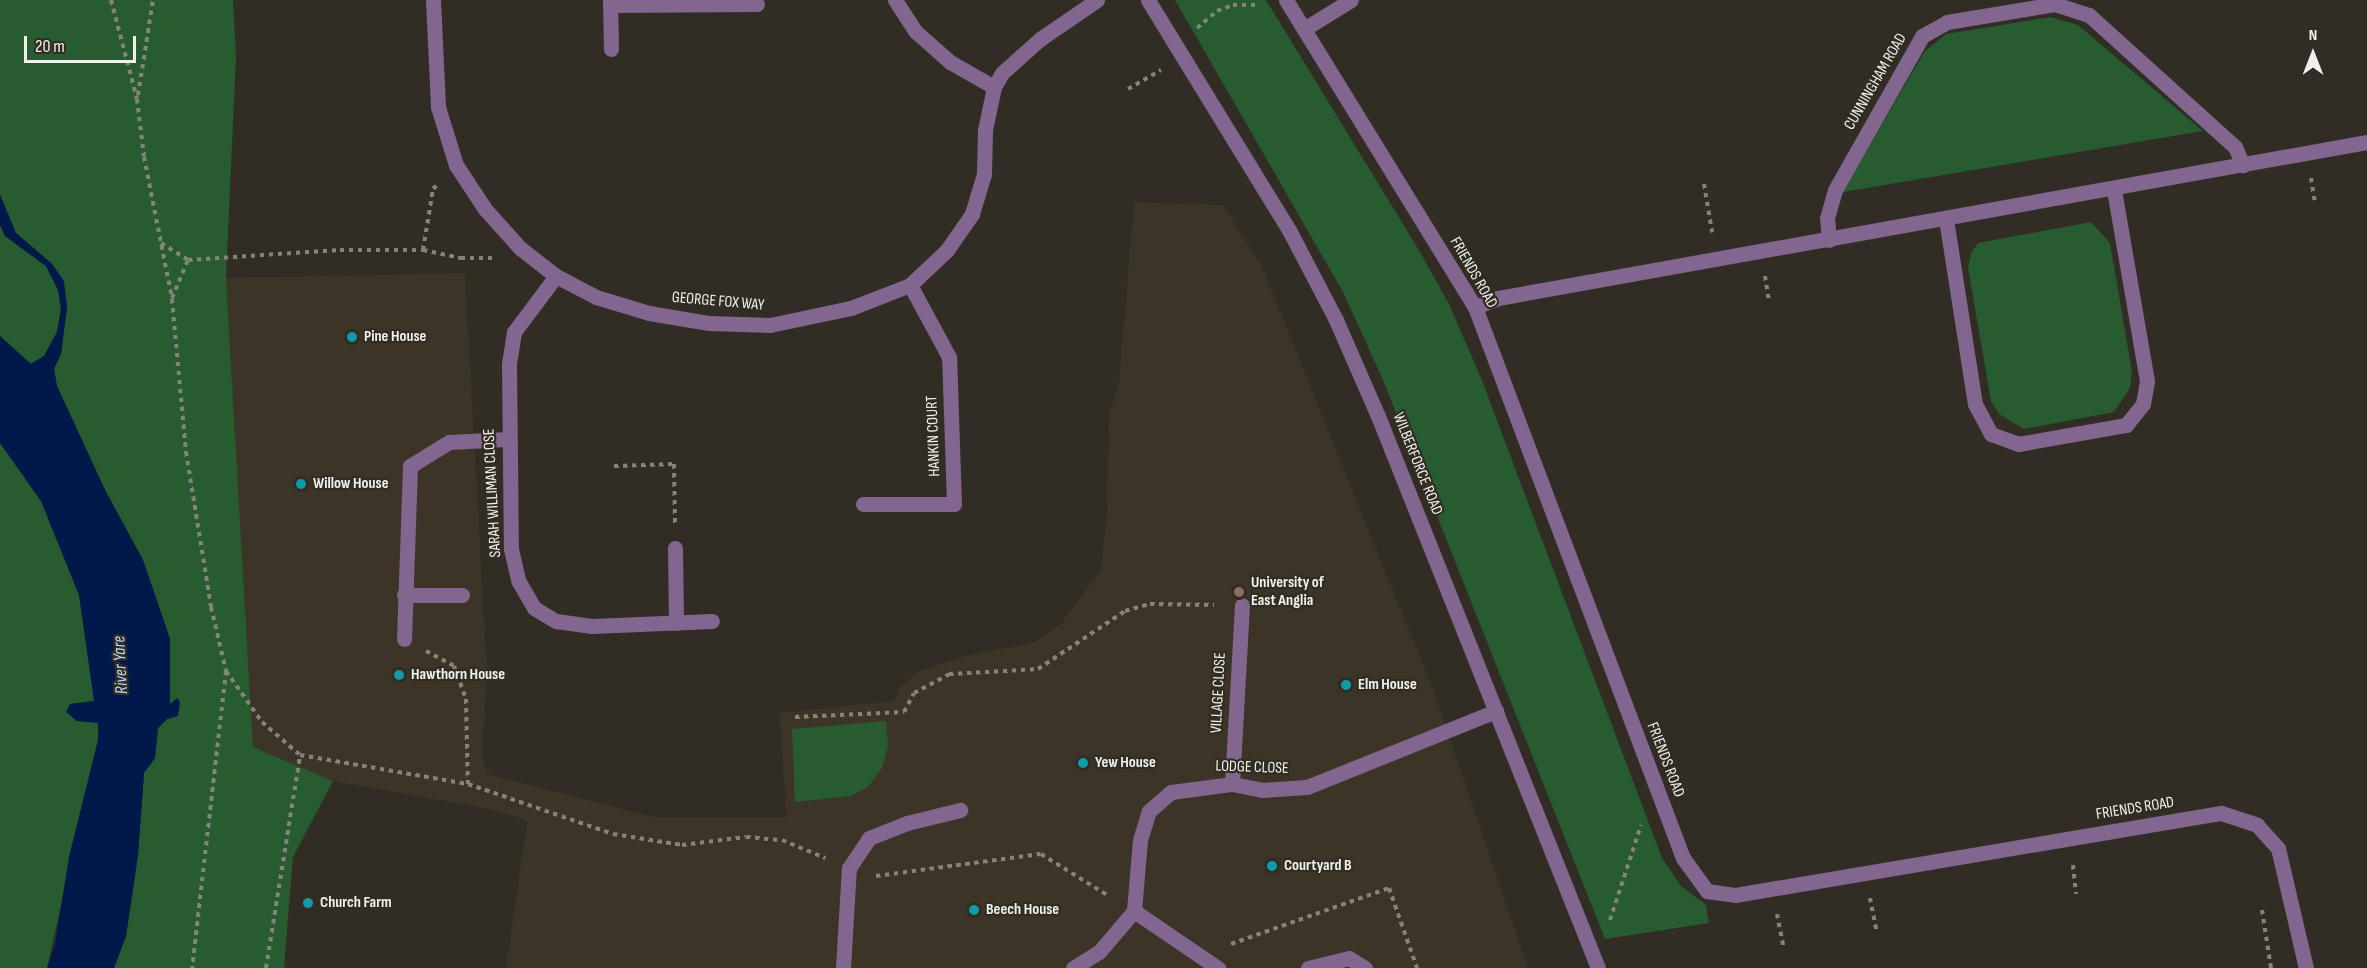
<!DOCTYPE html>
<style>
body{margin:0}
#map{position:relative;width:2367px;height:968px;overflow:hidden;background:#312d24;font-family:"Sofia Sans Condensed",sans-serif}
div>[style]{position:absolute}
.built>*{inset:0;background:#3c3527}
.green>*{inset:0;background:#265c2f}
.water>*{inset:0;background:#00184a}
.path>*{height:4px;margin-top:-2px;transform-origin:0;background:repeating-linear-gradient(90deg,#86837b 0 4.5px,transparent 0 9px)}
.service>*{height:15px;margin:-7.5px;padding:0 7.5px;transform-origin:7.5px;border-radius:7.5px;background:#826690}
.minor>*{height:15px;margin:-7.5px;padding:0 7.5px;transform-origin:7.5px;border-radius:7.5px;background:#826690}
.dots>*{width:16px;height:16px;translate:-50% -50%;box-sizing:border-box;border:3px solid #312d24;border-radius:50%}
span{translate:-50% -50%;white-space:nowrap;text-align:center;line-height:1.15;-webkit-text-stroke:4.5px #312d24;paint-order:stroke}
.street-label{font-size:16px;color:#f2f0ea}
.poi-label{font-size:16px;color:#f2f0ea;font-weight:700}
.left{translate:0 -50%;text-align:left}
.water-label{font-size:18px;color:#bed3f4;font-style:italic}
.north{position:absolute;left:2283px;top:24px;width:60px;height:60px;-webkit-text-stroke:4px #312d24;paint-order:stroke;rotate:0deg;font-size:16px;font-weight:700;line-height:24px;text-align:center;color:#f2f0ea}
.north::after{content:'';display:block;margin:auto;width:21px;height:27px;background:#f2f0ea;clip-path:polygon(50% 0,100% 100%,50% 72%,0 100%)}
.scale{position:absolute;left:24px;top:36px;width:112px;height:27px;box-sizing:border-box;border:3px solid #f2f0ea;border-top:0;padding-left:8px;font-size:18px;line-height:21px;white-space:nowrap;color:#f2f0ea;-webkit-text-stroke:4px #312d24;paint-order:stroke}
</style>
<div id="map">
<div class="built">
<div style="clip-path:polygon(1134px 202px,1223px 205px,1262px 267px,1434px 692px,1528px 968px,506px 968px,527px 820px,490px 809px,333px 781px,253px 747px,226px 278px,465px 273px,487px 675px,482px 754px,487px 774px,653px 817px,787px 817px,779px 713px,894px 701px,899px 688px,919px 671px,965px 656px,1033px 643px,1061px 624px,1100px 571px,1107px 519px,1109px 414px,1119px 384px)"></div>
</div>
<div class="green">
<div style="clip-path:polygon(0 0,233px 0,236px 56px,226px 278px,253px 747px,333px 781px,293px 857px,284px 967px,289px 968px,114px 968px,126px 936px,138px 855px,144px 773px,155px 758px,158px 728px,167px 719px,170px 705px,170px 639px,143px 560px,105px 490px,57px 386px,54px 369px,61px 354px,67px 307px,52px 264px,16px 233px,0 195px)"></div>
<div style="clip-path:polygon(1175px 0,1266px 0,1417px 247px,1449px 304px,1481px 378px,1662px 858px,1681px 886px,1706px 905px,1709px 923px,1605px 939px,1383px 380px,1343px 292px)"></div>
<div style="clip-path:polygon(2051px 17px,2078px 25px,2203px 131px,1843px 192px,1924px 52px,1946px 34px)"></div>
<div style="clip-path:polygon(2091px 222px,2110px 243px,2132px 372px,2130px 388px,2114px 412px,2024px 429px,1999px 414px,1991px 401px,1968px 268px,1971px 253px,1978px 243px)"></div>
<div style="clip-path:polygon(0 225px,5px 236px,46px 266px,58px 290px,61px 309px,57px 332px,44px 356px,30px 364px,0 336px)"></div>
<div style="clip-path:polygon(0 443px,41px 501px,79px 595px,95px 701px,70px 704px,77px 721px,98px 722px,98px 740px,47px 968px,0 968px)"></div>
<div style="clip-path:polygon(886px 721px,888px 746px,882px 768px,868px 787px,851px 796px,795px 802px,792px 729px)"></div>
</div>
<div class="water">
<div style="clip-path:polygon(0 195px,16px 233px,52px 264px,64px 281px,67px 307px,61px 354px,54px 369px,57px 386px,105px 490px,143px 560px,170px 639px,170px 704px,177px 698px,180px 702px,178px 716px,167px 719px,158px 728px,155px 758px,144px 773px,138px 855px,126px 936px,114px 968px,47px 968px,55px 944px,69px 857px,98px 740px,98px 723px,77px 721px,66px 712px,70px 704px,94px 701px,79px 595px,41px 501px,0 443px,0 336px,31px 364px,44px 356px,57px 332px,61px 309px,58px 290px,46px 266px,5px 236px,0 225px)"></div>
</div>
<div class="path">
<div style="left:111px;top:0;width:102px;rotate:75.3deg"></div>
<div style="left:137px;top:99px;width:58px;rotate:83.1deg"></div>
<div style="left:144px;top:157px;width:145px;rotate:78.8deg"></div>
<div style="left:172px;top:299px;width:154px;rotate:84.8deg"></div>
<div style="left:186px;top:452px;width:157px;rotate:80.8deg"></div>
<div style="left:211px;top:607px;width:66px;rotate:76.8deg"></div>
<div style="left:226px;top:671px;width:299px;rotate:96.5deg"></div>
<div style="left:1197px;top:28px;width:26px;rotate:-40deg"></div>
<div style="left:1217px;top:11px;width:17px;rotate:-21deg"></div>
<div style="left:1233px;top:5px;width:27px"></div>
<div style="left:1128px;top:89px;width:38px;rotate:-30deg"></div>
<div style="left:138px;top:95px;width:96px;rotate:-81deg"></div>
<div style="left:2311px;top:178px;width:26px;rotate:81deg"></div>
<div style="left:1704px;top:184px;width:49px;rotate:80.5deg"></div>
<div style="left:161px;top:243px;width:32px;rotate:32deg"></div>
<div style="left:188px;top:260px;width:152px;rotate:-3.8deg"></div>
<div style="left:340px;top:250px;width:83px"></div>
<div style="left:423px;top:250px;width:39px;rotate:12deg"></div>
<div style="left:461px;top:258px;width:31px"></div>
<div style="left:423px;top:250px;width:62px;rotate:-80.7deg"></div>
<div style="left:433px;top:189px;width:6px;rotate:-45deg"></div>
<div style="left:1765px;top:276px;width:24px;rotate:81deg"></div>
<div style="left:172px;top:298px;width:41px;rotate:-67.2deg"></div>
<div style="left:614px;top:466px;width:60px;rotate:-1.9deg"></div>
<div style="left:674px;top:464px;width:60px;rotate:89deg"></div>
<div style="left:426px;top:651px;width:32px;rotate:28deg"></div>
<div style="left:454px;top:666px;width:35px;rotate:70deg"></div>
<div style="left:466px;top:699px;width:85px;rotate:88.7deg"></div>
<div style="left:226px;top:671px;width:62px;rotate:54.8deg"></div>
<div style="left:262px;top:722px;width:50px;rotate:41deg"></div>
<div style="left:300px;top:755px;width:170px;rotate:9.8deg"></div>
<div style="left:468px;top:784px;width:153px;rotate:19deg"></div>
<div style="left:613px;top:834px;width:70px;rotate:9.1deg"></div>
<div style="left:682px;top:845px;width:64px;rotate:-7.1deg"></div>
<div style="left:746px;top:837px;width:36px;rotate:5deg"></div>
<div style="left:782px;top:840px;width:47px;rotate:22.7deg"></div>
<div style="left:795px;top:717px;width:109px;rotate:-2.6deg"></div>
<div style="left:904px;top:712px;width:21px;rotate:-62deg"></div>
<div style="left:914px;top:693px;width:40px;rotate:-28deg"></div>
<div style="left:949px;top:674px;width:89px;rotate:-3.2deg"></div>
<div style="left:1038px;top:669px;width:105px;rotate:-33.7deg"></div>
<div style="left:1125px;top:611px;width:26px;rotate:-16deg"></div>
<div style="left:1150px;top:604px;width:64px;rotate:0.9deg"></div>
<div style="left:2073px;top:865px;width:29px;rotate:84deg"></div>
<div style="left:876px;top:876px;width:166px;rotate:-7.6deg"></div>
<div style="left:1041px;top:854px;width:78px;rotate:31.8deg"></div>
<div style="left:1870px;top:898px;width:33px;rotate:79deg"></div>
<div style="left:2262px;top:910px;width:59px;rotate:81.2deg"></div>
<div style="left:1777px;top:914px;width:33px;rotate:79deg"></div>
<div style="left:1610px;top:920px;width:100px;rotate:-71.9deg"></div>
<div style="left:1231px;top:944px;width:168px;rotate:-19.5deg"></div>
<div style="left:1389px;top:888px;width:85px;rotate:70.7deg"></div>
<div style="left:266px;top:968px;width:215px;rotate:-80.9deg"></div>
</div>
<div class="service">
<div style="left:404px;top:595px;width:58px"></div>
<div style="left:404px;top:639px;width:173px;rotate:-88deg"></div>
<div style="left:410px;top:466px;width:46px;rotate:-31.6deg"></div>
<div style="left:449px;top:442px;width:58px;rotate:-3deg"></div>
<div style="left:843px;top:968px;width:100px;rotate:-86.6deg"></div>
<div style="left:849px;top:868px;width:36px;rotate:-56deg"></div>
<div style="left:869px;top:838px;width:41px;rotate:-21.5deg"></div>
<div style="left:907px;top:823px;width:55px;rotate:-13.8deg"></div>
</div>
<div class="minor">
<div style="left:433px;top:0;width:107px;rotate:87.3deg"></div>
<div style="left:438px;top:107px;width:61px;rotate:72.8deg"></div>
<div style="left:456px;top:165px;width:53px;rotate:56.6deg"></div>
<div style="left:485px;top:209px;width:52px;rotate:48.1deg"></div>
<div style="left:520px;top:248px;width:46px;rotate:37.9deg"></div>
<div style="left:556px;top:276px;width:45px;rotate:27.7deg"></div>
<div style="left:596px;top:297px;width:55px;rotate:16.8deg"></div>
<div style="left:649px;top:313px;width:61px;rotate:9.5deg"></div>
<div style="left:709px;top:323px;width:61px;rotate:1.9deg"></div>
<div style="left:770px;top:325px;width:83px;rotate:-11.9deg"></div>
<div style="left:851px;top:308px;width:63px;rotate:-21.3deg"></div>
<div style="left:910px;top:285px;width:51px;rotate:-43.4deg"></div>
<div style="left:947px;top:250px;width:44px;rotate:-55.2deg"></div>
<div style="left:972px;top:214px;width:42px;rotate:-73.3deg"></div>
<div style="left:984px;top:174px;width:44px;rotate:-88.7deg"></div>
<div style="left:985px;top:130px;width:44px;rotate:-78.2deg"></div>
<div style="left:994px;top:87px;width:16px;rotate:-60deg"></div>
<div style="left:1002px;top:73px;width:51px;rotate:-41.8deg"></div>
<div style="left:1040px;top:39px;width:69px;rotate:-34.4deg"></div>
<div style="left:610px;top:0;width:49px;rotate:88.8deg"></div>
<div style="left:895px;top:0;width:37px;rotate:57deg"></div>
<div style="left:915px;top:31px;width:47px;rotate:41.5deg"></div>
<div style="left:950px;top:62px;width:51px;rotate:29.6deg"></div>
<div style="left:1148px;top:0;width:270px;rotate:58.5deg"></div>
<div style="left:1289px;top:230px;width:102px;rotate:62.4deg"></div>
<div style="left:1336px;top:320px;width:105px;rotate:66.4deg"></div>
<div style="left:1378px;top:416px;width:594px;rotate:68.27deg"></div>
<div style="left:1286px;top:0;width:361px;rotate:58.4deg"></div>
<div style="left:1475px;top:307px;width:589px;rotate:69.32deg"></div>
<div style="left:1683px;top:858px;width:41px;rotate:54deg"></div>
<div style="left:1707px;top:891px;width:28px;rotate:8deg"></div>
<div style="left:1735px;top:895px;width:493px;rotate:-9.6deg"></div>
<div style="left:2221px;top:813px;width:38px;rotate:18deg"></div>
<div style="left:2257px;top:825px;width:31px;rotate:48deg"></div>
<div style="left:2278px;top:848px;width:123px;rotate:76.9deg"></div>
<div style="left:610px;top:5px;width:147px;rotate:-0.4deg"></div>
<div style="left:1304px;top:29px;width:55px;rotate:-31.7deg"></div>
<div style="left:1946px;top:219px;width:187px;rotate:81.1deg"></div>
<div style="left:1975px;top:404px;width:34px;rotate:62deg"></div>
<div style="left:1991px;top:434px;width:29px;rotate:20deg"></div>
<div style="left:2018px;top:444px;width:110px;rotate:-10deg"></div>
<div style="left:2126px;top:425px;width:27px;rotate:-51deg"></div>
<div style="left:2143px;top:404px;width:23px;rotate:-80deg"></div>
<div style="left:2147px;top:381px;width:195px;rotate:-99.8deg"></div>
<div style="left:1829px;top:240px;width:22px;rotate:-95deg"></div>
<div style="left:1827px;top:218px;width:29px;rotate:-74deg"></div>
<div style="left:1835px;top:190px;width:177px;rotate:-60.5deg"></div>
<div style="left:1922px;top:36px;width:29px;rotate:-29deg"></div>
<div style="left:1947px;top:22px;width:109px;rotate:-9.5deg"></div>
<div style="left:2055px;top:4px;width:36px;rotate:18deg"></div>
<div style="left:2089px;top:15px;width:197px;rotate:42.1deg"></div>
<div style="left:2235px;top:147px;width:20px;rotate:66deg"></div>
<div style="left:556px;top:276px;width:70px;rotate:126.9deg"></div>
<div style="left:514px;top:332px;width:33px;rotate:99deg"></div>
<div style="left:509px;top:365px;width:184px;rotate:89.4deg"></div>
<div style="left:511px;top:549px;width:32px;rotate:77deg"></div>
<div style="left:518px;top:580px;width:32px;rotate:60deg"></div>
<div style="left:534px;top:608px;width:26px;rotate:31deg"></div>
<div style="left:556px;top:621px;width:36px;rotate:8deg"></div>
<div style="left:592px;top:626px;width:120px;rotate:-2.4deg"></div>
<div style="left:1475px;top:307px;width:25px;rotate:-21deg"></div>
<div style="left:1498px;top:298px;width:883px;rotate:-10.18deg"></div>
<div style="left:863px;top:504px;width:91px"></div>
<div style="left:954px;top:504px;width:147px;rotate:-91.9deg"></div>
<div style="left:949px;top:357px;width:82px;rotate:-118.4deg"></div>
<div style="left:675px;top:548px;width:75px;rotate:89.2deg"></div>
<div style="left:1232px;top:784px;width:179px;rotate:-86.8deg"></div>
<div style="left:1134px;top:911px;width:102px;rotate:34.2deg"></div>
<div style="left:1073px;top:968px;width:31px;rotate:-32deg"></div>
<div style="left:1099px;top:952px;width:54px;rotate:-49.5deg"></div>
<div style="left:1134px;top:911px;width:71px;rotate:-85.2deg"></div>
<div style="left:1140px;top:840px;width:30px;rotate:-73deg"></div>
<div style="left:1149px;top:811px;width:29px;rotate:-41deg"></div>
<div style="left:1171px;top:792px;width:62px;rotate:-7.5deg"></div>
<div style="left:1232px;top:784px;width:31px;rotate:11deg"></div>
<div style="left:1262px;top:790px;width:45px;rotate:-3.8deg"></div>
<div style="left:1307px;top:787px;width:204px;rotate:-21.9deg"></div>
<div style="left:1308px;top:968px;width:42px;rotate:-13.7deg"></div>
<div style="left:1349px;top:958px;width:19px;rotate:32deg"></div>
</div>
<div class="dots">
<div style="left:352px;top:337px;background:#0f9aa8"></div>
<div style="left:301px;top:484px;background:#0f9aa8"></div>
<div style="left:1239px;top:592px;background:#8d6e63"></div>
<div style="left:399px;top:675px;background:#0f9aa8"></div>
<div style="left:1346px;top:685px;background:#0f9aa8"></div>
<div style="left:1083px;top:763px;background:#0f9aa8"></div>
<div style="left:1272px;top:866px;background:#0f9aa8"></div>
<div style="left:308px;top:903px;background:#0f9aa8"></div>
<div style="left:974px;top:910px;background:#0f9aa8"></div>
</div>
<div class="street-label">
<span style="left:1876px;top:82px;rotate:-60deg">CUNNINGHAM ROAD</span>
<span style="left:1473px;top:273px;rotate:60deg">FRIENDS ROAD</span>
<span style="left:718px;top:302px;rotate:5deg">GEORGE FOX WAY</span>
<span style="left:934px;top:436px;rotate:-92deg">HANKIN COURT</span>
<span style="left:1417px;top:464px;rotate:68deg">WILBERFORCE ROAD</span>
<span style="left:493px;top:493px;rotate:-93deg">SARAH WILLIMAN CLOSE</span>
<span style="left:1219px;top:693px;rotate:-87deg">VILLAGE CLOSE</span>
<span style="left:1665px;top:760px;rotate:69deg">FRIENDS ROAD</span>
<span style="left:1252px;top:768px;rotate:2deg">LODGE CLOSE</span>
<span style="left:2135px;top:809px;rotate:-9deg">FRIENDS ROAD</span>
</div>
<div class="poi-label">
<span class="left" style="left:364px;top:337px">Pine House</span>
<span class="left" style="left:313px;top:484px">Willow House</span>
<span class="left" style="left:1251px;top:592px">University of<br>East Anglia</span>
<span class="left" style="left:411px;top:675px">Hawthorn House</span>
<span class="left" style="left:1358px;top:685px">Elm House</span>
<span class="left" style="left:1095px;top:763px">Yew House</span>
<span class="left" style="left:1284px;top:866px">Courtyard B</span>
<span class="left" style="left:320px;top:903px">Church Farm</span>
<span class="left" style="left:986px;top:910px">Beech House</span>
</div>
<div class="water-label">
<span style="left:121px;top:665px;rotate:-93deg">River Yare</span>
</div>
<div class="north">N</div>
<div class="scale">20 m</div>
</div>
